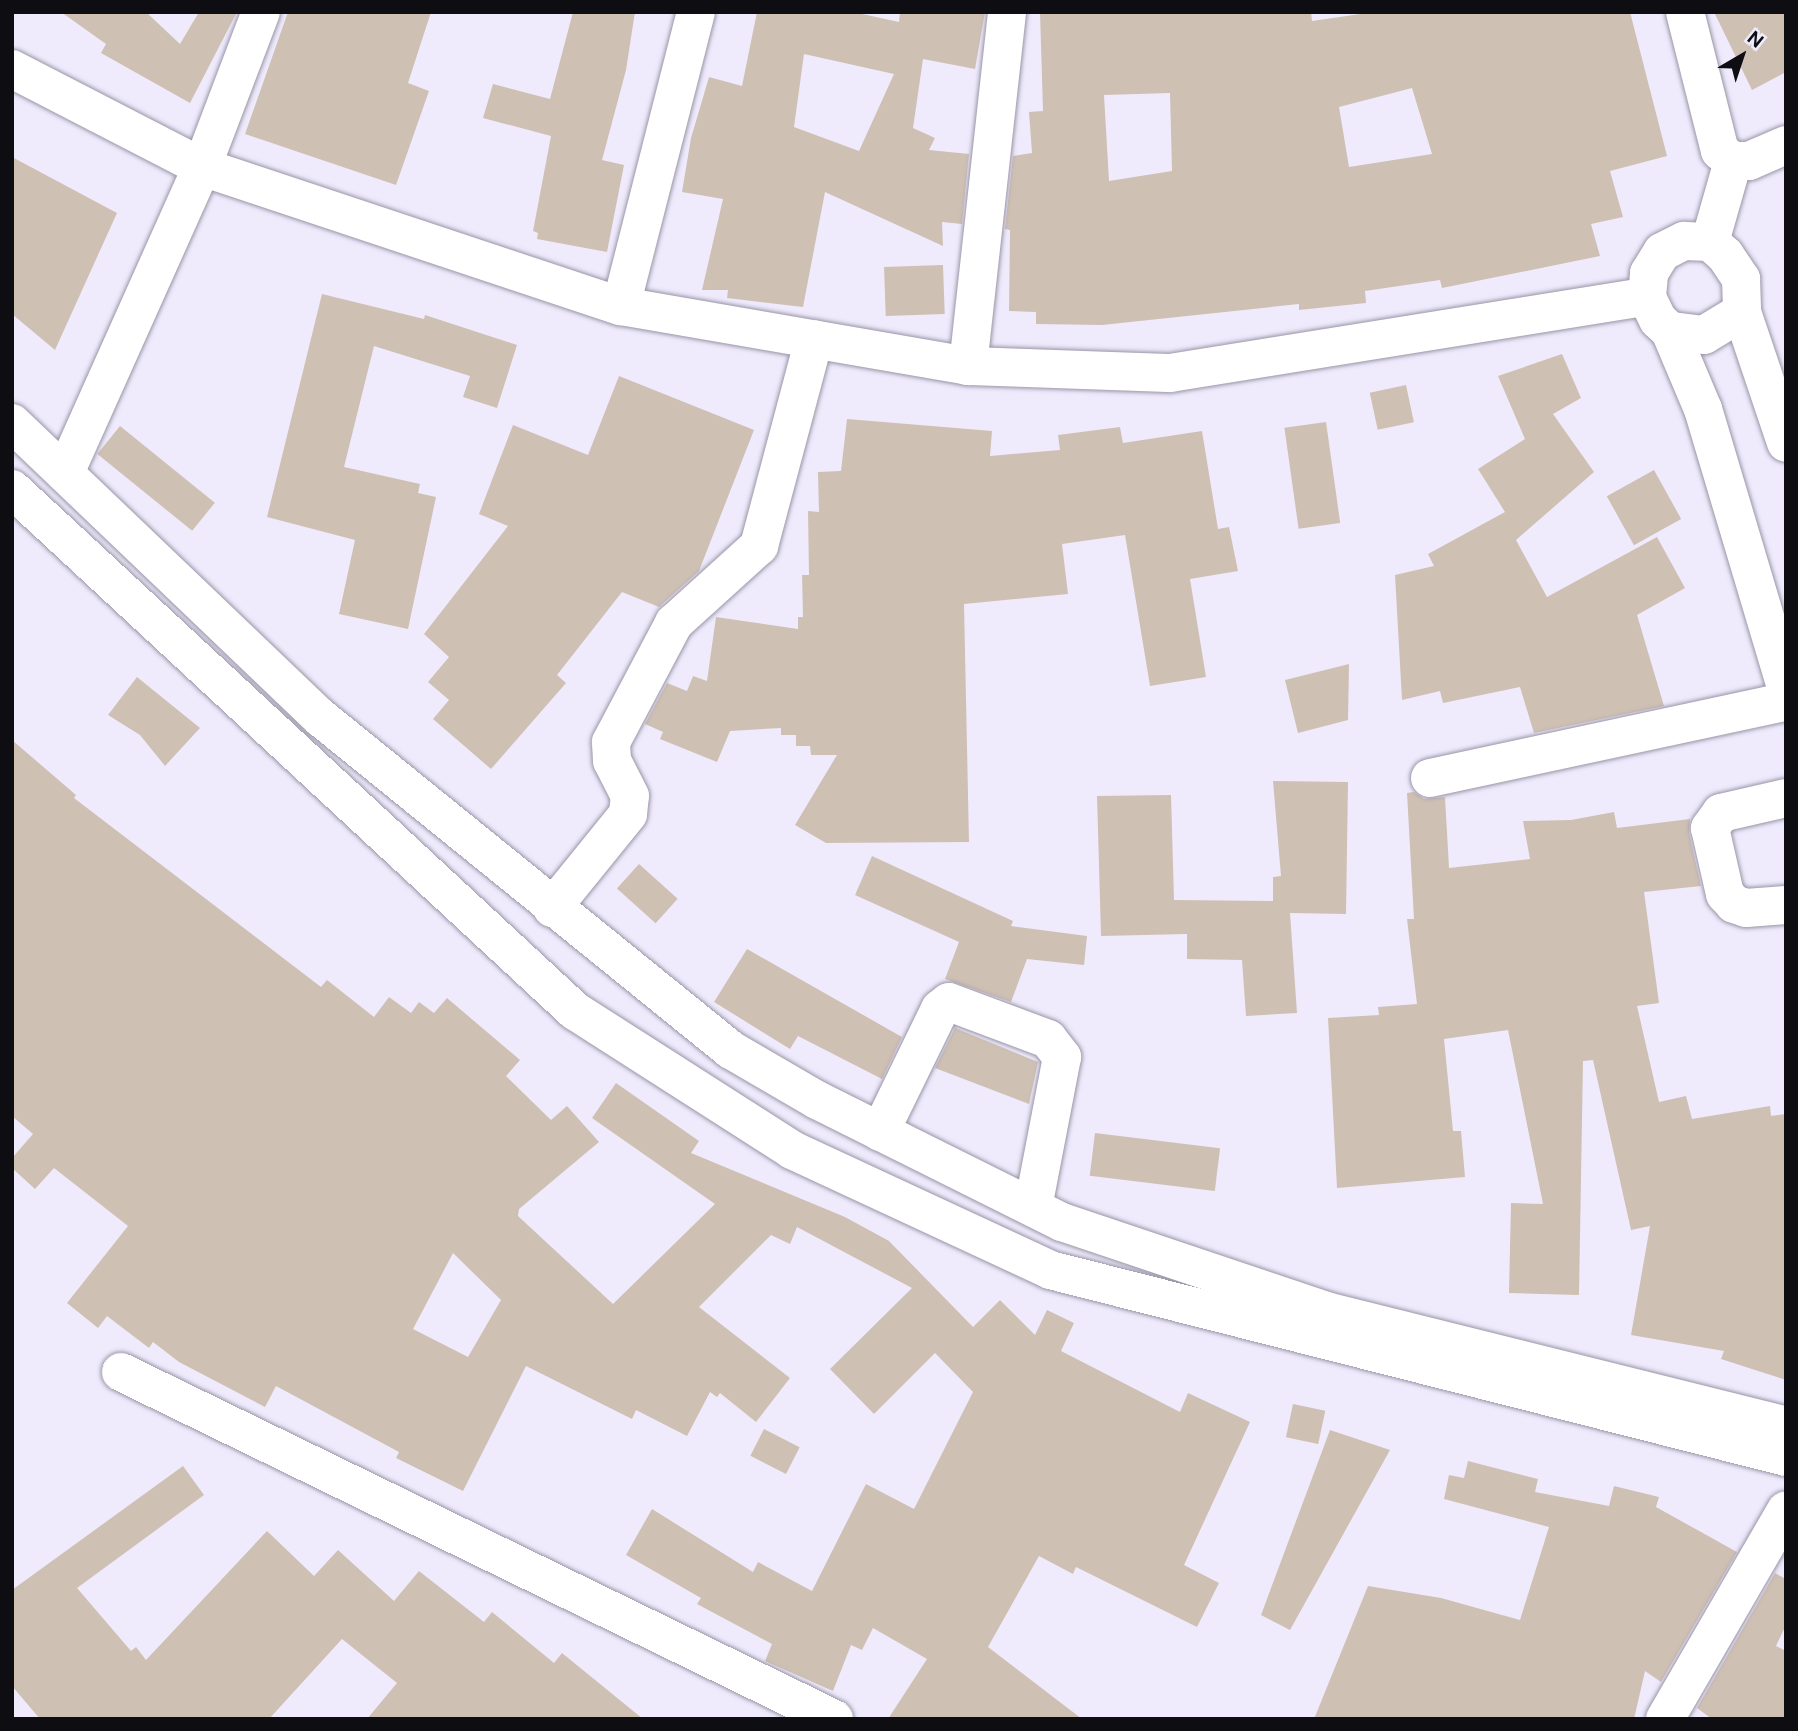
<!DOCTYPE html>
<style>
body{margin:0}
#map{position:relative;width:1798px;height:1731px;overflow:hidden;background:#efebfd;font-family:"DM Sans",sans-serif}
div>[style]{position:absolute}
.building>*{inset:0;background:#cfc0b4;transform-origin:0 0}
.roads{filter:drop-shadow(0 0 2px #9995a6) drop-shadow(0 0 2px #9995a6)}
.minor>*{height:38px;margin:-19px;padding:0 19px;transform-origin:19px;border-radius:19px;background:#fff}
span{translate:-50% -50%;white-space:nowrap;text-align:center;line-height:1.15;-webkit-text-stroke:6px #efebfd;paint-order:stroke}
.frame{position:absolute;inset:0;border:14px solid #0e0d12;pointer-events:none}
.north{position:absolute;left:1707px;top:21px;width:70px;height:70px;-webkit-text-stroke:5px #efebfd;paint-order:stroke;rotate:39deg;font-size:19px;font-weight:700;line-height:28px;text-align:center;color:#0e0d12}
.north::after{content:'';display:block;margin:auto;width:24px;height:32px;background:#0e0d12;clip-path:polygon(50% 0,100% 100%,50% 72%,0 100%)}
</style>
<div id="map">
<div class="building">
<div style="clip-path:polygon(61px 12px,146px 12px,180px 44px,199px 12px,237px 12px,190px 103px,101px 53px,106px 44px)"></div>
<div style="clip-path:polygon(288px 12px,431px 12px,408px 83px,429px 91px,396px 185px,245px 134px)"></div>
<div style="clip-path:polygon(573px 12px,635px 12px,626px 70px,602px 160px,624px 165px,607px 252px,537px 239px,538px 233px,533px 231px,551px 136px,483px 118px,493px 84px,550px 99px)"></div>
<div style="clip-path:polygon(evenodd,757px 12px,853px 12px,899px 22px,900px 12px,985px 12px,975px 69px,923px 59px,913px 128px,935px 138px,929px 150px,969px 154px,962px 224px,942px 222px,943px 246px,825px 192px,803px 307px,727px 298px,728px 290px,702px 290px,723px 199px,682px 192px,691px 138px,709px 77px,742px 86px,757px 12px,804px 54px,894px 74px,859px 151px,794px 127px,804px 54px)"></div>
<div style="clip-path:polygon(evenodd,1040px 12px,1311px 12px,1312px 21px,1374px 12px,1630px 12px,1667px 156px,1610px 171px,1623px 217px,1591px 224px,1600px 256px,1442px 288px,1440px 280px,1365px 291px,1366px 303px,1299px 310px,1299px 304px,1102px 325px,1036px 324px,1036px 312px,1009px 311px,1010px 230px,1005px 229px,1013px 156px,1032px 153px,1029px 112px,1043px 111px,1040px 12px,1412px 88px,1432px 154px,1349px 167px,1339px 107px,1412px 88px,1040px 12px,1170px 93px,1172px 171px,1109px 181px,1104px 95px,1170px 93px)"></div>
<div style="clip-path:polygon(1714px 12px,1786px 12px,1786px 72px,1752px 90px)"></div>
<div style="clip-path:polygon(12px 157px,117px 213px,55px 350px,12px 314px)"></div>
<div style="left:943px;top:265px;width:49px;height:59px;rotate:88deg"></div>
<div style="clip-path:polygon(322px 294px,424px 319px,425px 315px,517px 345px,497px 408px,463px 397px,470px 376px,374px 346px,344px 467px,420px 484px,418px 493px,436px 497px,408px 629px,339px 614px,355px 540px,267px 517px)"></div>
<div style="clip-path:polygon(1562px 354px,1581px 398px,1553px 414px,1594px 472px,1516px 540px,1547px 597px,1657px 537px,1685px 588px,1637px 615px,1664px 706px,1534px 733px,1520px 687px,1443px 703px,1440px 691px,1402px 700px,1395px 575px,1434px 566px,1428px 554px,1505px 512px,1478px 469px,1525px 439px,1498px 376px)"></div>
<div style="clip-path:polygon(619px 376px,754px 430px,699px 571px,659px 607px,622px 592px,557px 675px,566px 683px,491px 769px,433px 719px,449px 700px,428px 682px,449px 657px,424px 634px,508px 526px,479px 514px,513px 425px,588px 455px)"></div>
<div style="left:1406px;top:385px;width:38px;height:37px;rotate:78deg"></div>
<div style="clip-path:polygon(847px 419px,992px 431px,990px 456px,1060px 450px,1058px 435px,1120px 427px,1123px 443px,1202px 431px,1218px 529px,1229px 527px,1238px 571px,1190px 579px,1206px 677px,1150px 686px,1125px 535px,1062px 544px,1068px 594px,964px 604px,969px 842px,826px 843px,795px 825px,837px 755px,811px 755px,810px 746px,796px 746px,796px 735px,781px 735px,781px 728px,730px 731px,717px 762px,660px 739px,663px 732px,645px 724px,667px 683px,687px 691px,693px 676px,707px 681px,716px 617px,798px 629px,798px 617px,803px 617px,802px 575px,809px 575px,808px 511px,819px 512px,818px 472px,841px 471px)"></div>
<div style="left:1326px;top:422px;width:102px;height:42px;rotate:82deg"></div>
<div style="left:120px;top:426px;width:122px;height:36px;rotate:39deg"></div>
<div style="left:1654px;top:470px;width:56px;height:54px;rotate:61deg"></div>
<div style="clip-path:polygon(1349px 664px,1348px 720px,1298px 733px,1285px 680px)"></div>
<div style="clip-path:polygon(137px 677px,200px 728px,165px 766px,140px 735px,108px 715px)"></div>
<div style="clip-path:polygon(evenodd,12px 740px,76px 795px,74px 798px,321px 987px,327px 980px,374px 1017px,389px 997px,411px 1013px,419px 1002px,434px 1013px,447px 998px,520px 1060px,506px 1076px,551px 1120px,567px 1106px,599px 1142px,519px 1209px,518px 1216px,613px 1304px,715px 1204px,592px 1118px,616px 1083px,699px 1141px,691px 1153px,845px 1217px,889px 1241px,973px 1327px,1000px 1300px,1035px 1335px,1047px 1310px,1074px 1323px,1061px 1351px,1180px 1412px,1188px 1393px,1250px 1422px,1184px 1565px,1219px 1583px,1197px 1627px,1076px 1567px,1073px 1574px,1039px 1556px,988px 1647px,1082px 1719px,888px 1719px,927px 1659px,873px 1628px,862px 1650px,851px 1645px,833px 1691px,765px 1661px,772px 1644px,697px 1604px,701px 1598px,626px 1555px,652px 1509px,753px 1572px,758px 1562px,812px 1591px,866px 1484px,914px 1509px,973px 1392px,935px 1353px,874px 1414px,830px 1369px,912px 1288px,797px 1227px,790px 1244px,771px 1235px,699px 1307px,790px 1378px,756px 1422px,720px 1393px,717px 1397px,710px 1392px,687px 1436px,636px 1410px,632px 1419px,526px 1366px,463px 1491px,396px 1458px,399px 1452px,276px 1386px,265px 1407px,179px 1362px,153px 1342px,149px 1348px,107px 1316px,98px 1328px,67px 1303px,128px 1226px,54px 1168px,35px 1189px,12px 1168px,12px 1158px,33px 1134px,12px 1116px,12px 740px,453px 1253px,501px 1300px,468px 1357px,413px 1329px,453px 1253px)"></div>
<div style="clip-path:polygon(1273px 781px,1348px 782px,1346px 914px,1290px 913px,1297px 1013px,1246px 1016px,1242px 960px,1187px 959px,1187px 934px,1101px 936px,1097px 796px,1171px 795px,1174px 900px,1273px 901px,1273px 877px,1281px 876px)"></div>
<div style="clip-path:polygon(1414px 792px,1424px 799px,1445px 797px,1449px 868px,1530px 859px,1523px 821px,1571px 820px,1614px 812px,1617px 828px,1690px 819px,1689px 833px,1701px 886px,1644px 892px,1659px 1003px,1637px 1006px,1659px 1102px,1686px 1096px,1692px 1119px,1770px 1106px,1771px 1116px,1786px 1114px,1786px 1380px,1721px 1359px,1724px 1351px,1631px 1335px,1650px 1226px,1631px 1230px,1593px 1060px,1583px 1061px,1579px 1295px,1509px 1293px,1511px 1203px,1543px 1204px,1508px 1030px,1444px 1039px,1453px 1131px,1461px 1131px,1465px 1177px,1337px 1188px,1328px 1018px,1379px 1015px,1378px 1007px,1417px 1004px,1407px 919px,1414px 919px,1407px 793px)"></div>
<div style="clip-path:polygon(872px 856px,1013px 921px,1011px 926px,1087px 936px,1084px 965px,1027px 959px,1011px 1002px,945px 979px,959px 942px,855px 895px)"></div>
<div style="left:639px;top:864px;width:52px;height:33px;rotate:42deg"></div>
<div style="clip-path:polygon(747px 949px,902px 1037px,882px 1079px,798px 1036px,790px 1049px,714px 1002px)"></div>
<div style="clip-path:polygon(955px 1028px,1038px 1062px,1029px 1104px,935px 1068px)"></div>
<div style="left:1095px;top:1133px;width:126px;height:43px;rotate:7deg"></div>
<div style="left:1293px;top:1404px;width:33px;height:34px;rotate:12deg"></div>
<div style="left:764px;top:1429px;width:40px;height:30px;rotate:27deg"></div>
<div style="clip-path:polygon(1330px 1430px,1390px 1450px,1290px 1630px,1261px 1615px)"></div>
<div style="clip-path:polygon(1468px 1461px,1538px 1479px,1535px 1492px,1609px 1506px,1614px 1486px,1659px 1497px,1656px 1507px,1737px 1552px,1661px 1682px,1645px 1671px,1634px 1719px,1314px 1719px,1368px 1586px,1441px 1598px,1520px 1620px,1549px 1527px,1444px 1499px,1449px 1475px,1464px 1478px)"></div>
<div style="clip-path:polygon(183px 1466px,204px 1495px,77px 1588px,131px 1651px,136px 1647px,146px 1660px,267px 1531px,314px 1576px,338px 1550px,394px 1601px,419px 1571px,484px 1622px,492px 1612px,554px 1663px,562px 1653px,643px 1719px,367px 1719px,397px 1683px,342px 1639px,269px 1719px,40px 1719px,12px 1686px,12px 1590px)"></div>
<div style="clip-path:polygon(1775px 1573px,1786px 1579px,1786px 1625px,1776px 1646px,1786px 1651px,1786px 1719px,1712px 1719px,1697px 1708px)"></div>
</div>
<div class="roads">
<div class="minor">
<div style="left:1685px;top:12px;width:143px;rotate:75.9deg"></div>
<div style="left:1720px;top:151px;width:16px;rotate:38deg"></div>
<div style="left:1733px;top:161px;width:16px"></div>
<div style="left:1749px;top:161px;width:40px;rotate:-23.4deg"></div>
<div style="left:12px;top:69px;width:214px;rotate:27.3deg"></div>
<div style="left:202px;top:167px;width:441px;rotate:18.4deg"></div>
<div style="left:621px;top:306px;width:352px;rotate:9.8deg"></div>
<div style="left:968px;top:366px;width:202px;rotate:2deg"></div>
<div style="left:1170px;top:373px;width:483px;rotate:-9.1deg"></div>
<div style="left:1710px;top:242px;width:84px;rotate:-74.1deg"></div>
<div style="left:621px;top:306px;width:303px;rotate:-75.7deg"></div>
<div style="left:1742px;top:312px;width:44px;rotate:148.8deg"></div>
<div style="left:1704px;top:335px;width:34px;rotate:-173deg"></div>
<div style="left:1670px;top:331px;width:16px;rotate:-137deg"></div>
<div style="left:1658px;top:320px;width:25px;rotate:-116deg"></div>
<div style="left:1647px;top:297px;width:24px;rotate:-85deg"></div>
<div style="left:1649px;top:273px;width:25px;rotate:-58deg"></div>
<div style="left:1662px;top:252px;width:25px;rotate:-27deg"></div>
<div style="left:1684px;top:241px;width:26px;rotate:2deg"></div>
<div style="left:1710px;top:242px;width:20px;rotate:41deg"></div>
<div style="left:1725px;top:255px;width:29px;rotate:56deg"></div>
<div style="left:1741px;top:279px;width:33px;rotate:88deg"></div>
<div style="left:1742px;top:312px;width:138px;rotate:71.4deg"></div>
<div style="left:1670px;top:331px;width:85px;rotate:67.1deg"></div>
<div style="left:1703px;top:409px;width:290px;rotate:73.4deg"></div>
<div style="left:968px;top:366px;width:356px;rotate:-83.7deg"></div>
<div style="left:12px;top:423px;width:427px;rotate:43.7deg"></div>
<div style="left:321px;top:718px;width:528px;rotate:39deg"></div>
<div style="left:731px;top:1050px;width:99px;rotate:30.2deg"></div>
<div style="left:817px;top:1100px;width:274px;rotate:26.5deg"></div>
<div style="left:1062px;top:1222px;width:279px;rotate:18.6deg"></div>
<div style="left:1326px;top:1311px;width:474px;rotate:14deg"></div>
<div style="left:65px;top:473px;width:335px;rotate:-65.9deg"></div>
<div style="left:202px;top:167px;width:166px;rotate:-69.2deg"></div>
<div style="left:12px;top:489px;width:768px;rotate:42.84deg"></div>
<div style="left:575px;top:1011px;width:258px;rotate:32.6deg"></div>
<div style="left:792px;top:1150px;width:285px;rotate:24.9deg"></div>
<div style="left:1050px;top:1270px;width:759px;rotate:14.26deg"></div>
<div style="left:1430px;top:778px;width:364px;rotate:-12.1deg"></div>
<div style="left:1786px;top:798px;width:67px;rotate:167deg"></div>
<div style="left:1721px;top:813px;width:19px;rotate:126deg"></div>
<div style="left:1710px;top:828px;width:68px;rotate:77.2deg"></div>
<div style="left:1725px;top:894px;width:13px;rotate:48deg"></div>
<div style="left:1734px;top:904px;width:13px;rotate:18deg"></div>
<div style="left:1746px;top:908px;width:40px;rotate:-4.3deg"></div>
<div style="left:552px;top:908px;width:121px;rotate:-51deg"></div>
<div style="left:628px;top:814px;width:18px;rotate:-84deg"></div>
<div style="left:630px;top:796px;width:39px;rotate:-117deg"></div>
<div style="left:612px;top:761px;width:19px;rotate:-93deg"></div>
<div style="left:611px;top:742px;width:135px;rotate:-62.1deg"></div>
<div style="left:674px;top:623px;width:115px;rotate:-42.2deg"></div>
<div style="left:759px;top:546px;width:214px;rotate:-75.1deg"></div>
<div style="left:880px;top:1132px;width:137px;rotate:-64deg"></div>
<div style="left:940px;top:1009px;width:11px;rotate:-38deg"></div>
<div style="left:949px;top:1002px;width:106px;rotate:20.5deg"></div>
<div style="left:1048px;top:1039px;width:23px;rotate:52deg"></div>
<div style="left:1062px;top:1057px;width:153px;rotate:100.9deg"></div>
<div style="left:121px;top:1372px;width:793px;rotate:25.95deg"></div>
<div style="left:1665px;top:1719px;width:241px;rotate:-59.9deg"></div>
</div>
</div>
<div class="frame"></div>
<div class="north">N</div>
</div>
